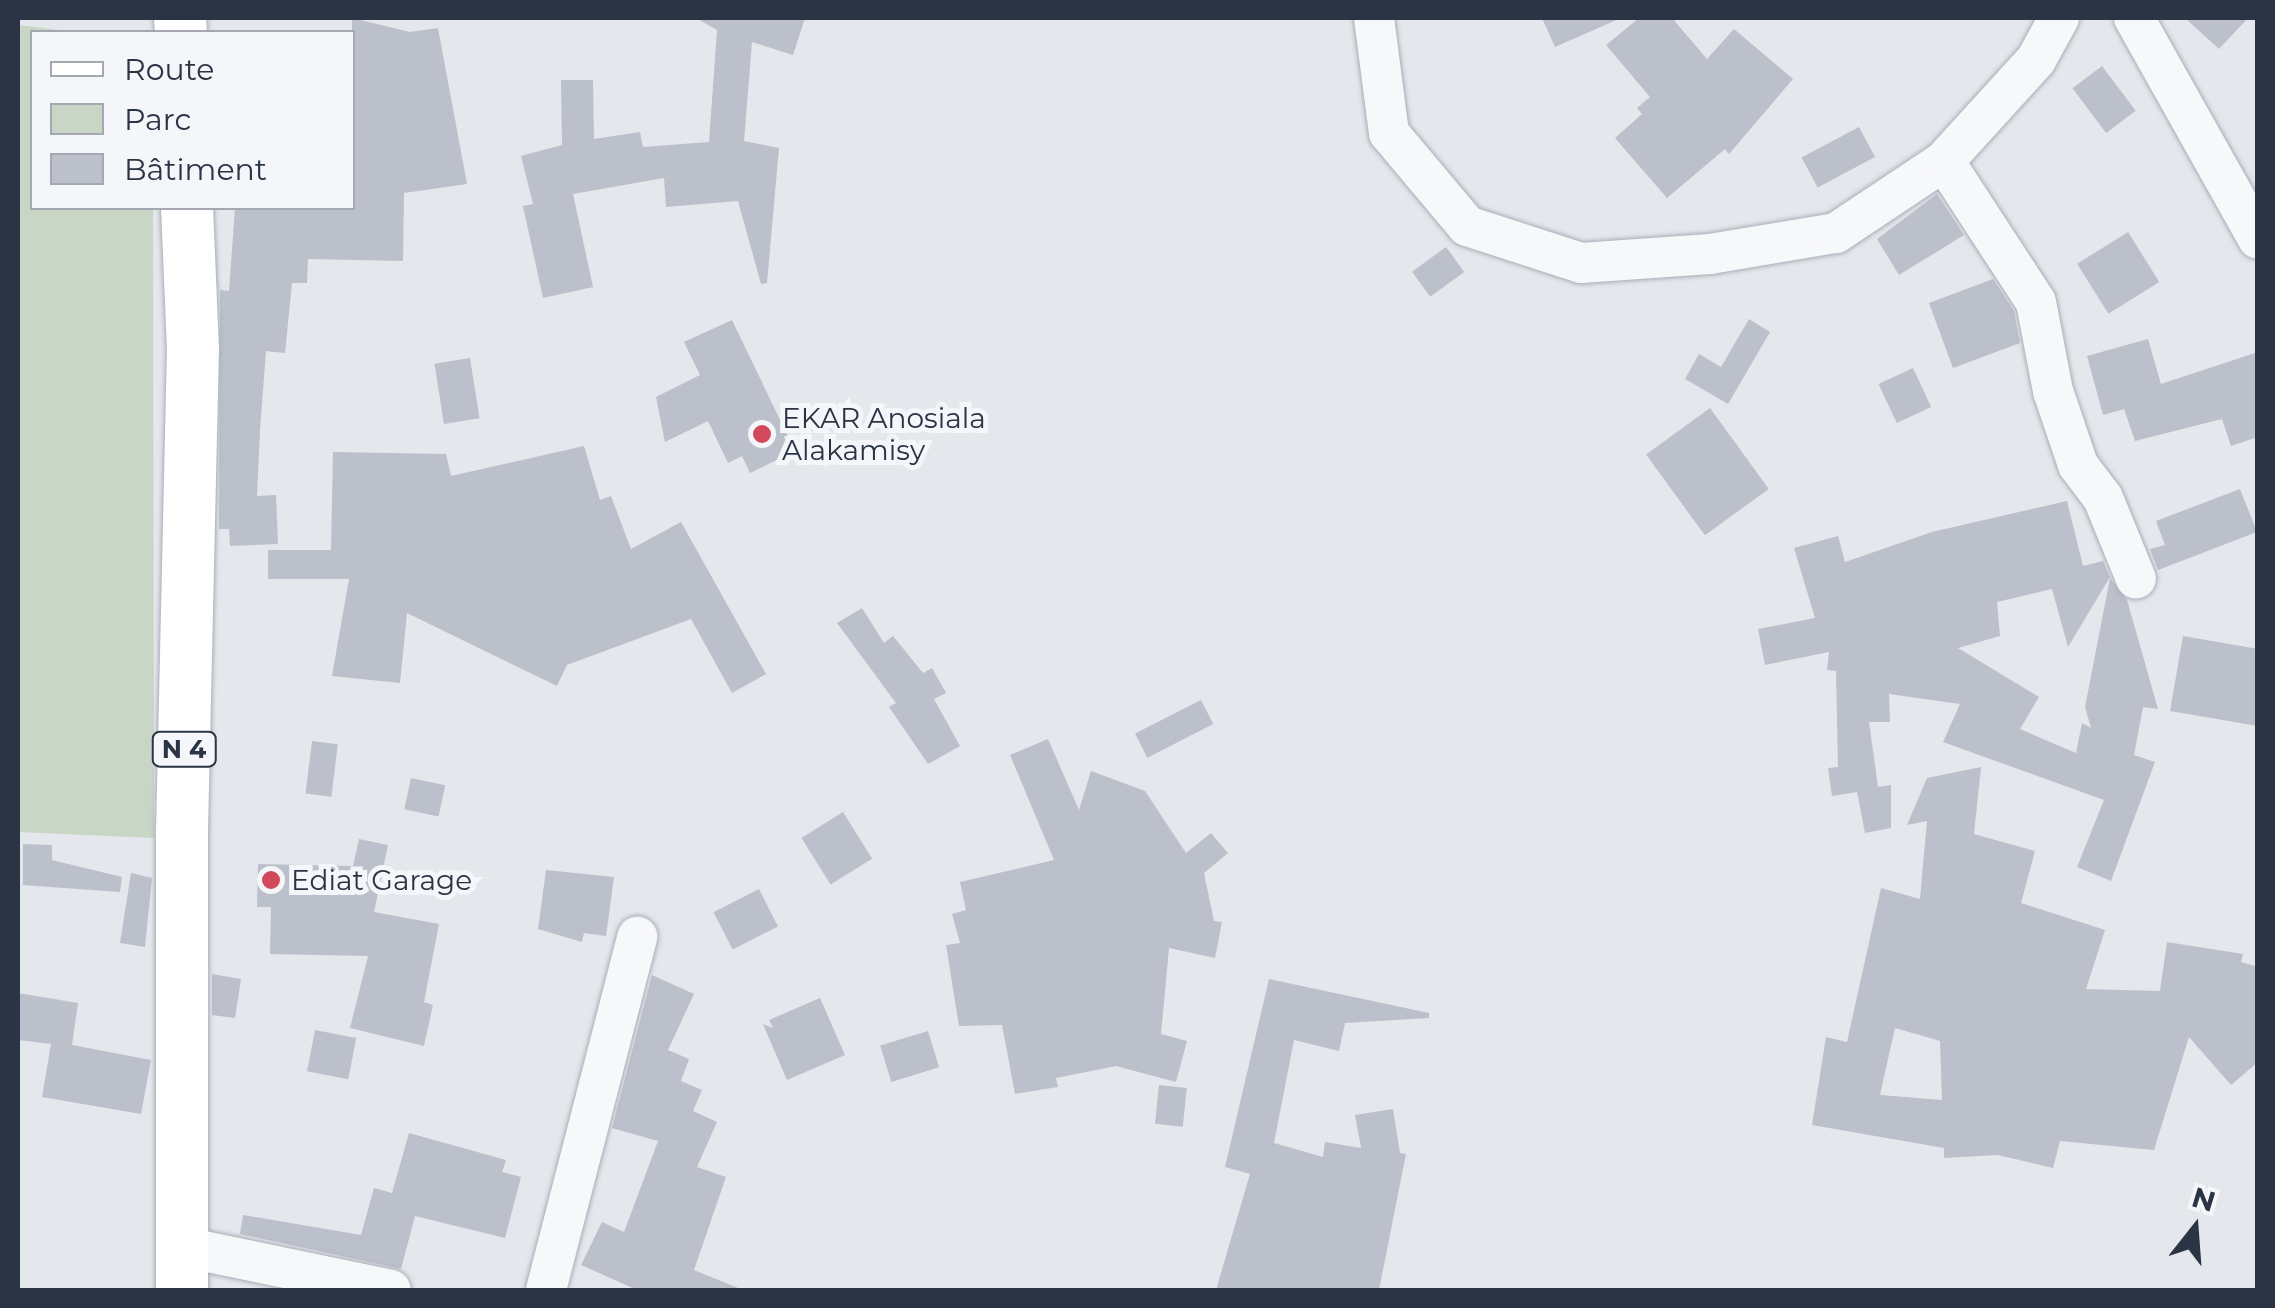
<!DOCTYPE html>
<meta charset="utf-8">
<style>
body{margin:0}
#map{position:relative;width:2275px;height:1308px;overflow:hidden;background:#e4e7ec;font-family:Montserrat,sans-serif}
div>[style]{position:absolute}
.green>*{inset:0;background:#c9d6c5}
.building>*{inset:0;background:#bbc0ca;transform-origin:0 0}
.roads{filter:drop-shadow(0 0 2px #a9aeb7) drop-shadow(0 0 2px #a9aeb7)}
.minor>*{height:40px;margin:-20px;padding:0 20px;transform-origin:20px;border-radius:20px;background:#f7f8fa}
.major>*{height:52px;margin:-26px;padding:0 26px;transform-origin:26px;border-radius:26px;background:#fff}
.dots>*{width:28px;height:28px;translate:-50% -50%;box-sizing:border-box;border:5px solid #f4f6f9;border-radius:50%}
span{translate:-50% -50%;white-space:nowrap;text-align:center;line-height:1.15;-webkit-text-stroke:10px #f4f6f9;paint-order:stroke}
.shield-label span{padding:2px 8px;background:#f4f6f9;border:2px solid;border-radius:8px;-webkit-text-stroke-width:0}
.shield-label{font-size:25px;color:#2b3445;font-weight:700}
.poi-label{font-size:28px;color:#2b3445}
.left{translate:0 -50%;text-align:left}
.frame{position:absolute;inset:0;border:20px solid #2b3445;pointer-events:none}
.legend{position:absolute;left:30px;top:30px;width:325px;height:180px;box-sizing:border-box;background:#f4f6f9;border:2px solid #a4a8b1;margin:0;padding:12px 18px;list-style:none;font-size:30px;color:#2b3445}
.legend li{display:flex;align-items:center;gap:20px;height:50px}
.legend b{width:50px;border:2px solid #a4a8b1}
.north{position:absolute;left:2145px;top:1178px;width:100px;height:100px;-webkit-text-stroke:8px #f4f6f9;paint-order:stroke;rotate:17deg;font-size:28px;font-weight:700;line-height:40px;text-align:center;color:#2b3445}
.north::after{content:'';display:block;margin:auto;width:35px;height:45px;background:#2b3445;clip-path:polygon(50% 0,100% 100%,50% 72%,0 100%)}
</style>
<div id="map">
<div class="green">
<div style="clip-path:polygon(18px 25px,74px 32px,32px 32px,32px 208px,153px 208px,154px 838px,18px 832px)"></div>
</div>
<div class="building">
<div style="clip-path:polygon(352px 18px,410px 32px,438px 28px,467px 184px,404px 193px,403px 261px,308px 259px,307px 283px,292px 283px,285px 353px,266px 351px,260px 430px,257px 496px,276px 495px,278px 544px,230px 546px,229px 529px,219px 529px,220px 290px,229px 291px,235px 208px,352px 208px)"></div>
<div style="clip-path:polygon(696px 18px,805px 18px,793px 55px,752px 42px,744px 141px,779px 148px,767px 283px,761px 284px,738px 201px,666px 207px,664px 178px,573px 194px,593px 287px,543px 298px,523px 206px,533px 204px,521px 156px,562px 145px,561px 80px,593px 80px,594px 139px,640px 132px,643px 147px,709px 142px,717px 30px)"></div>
<div style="clip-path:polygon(1542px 18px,1621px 18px,1555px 47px)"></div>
<div style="clip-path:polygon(1639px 18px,1672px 18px,1707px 59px,1734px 29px,1793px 79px,1729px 154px,1725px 149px,1667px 198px,1615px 138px,1642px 114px,1637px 108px,1650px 97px,1606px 45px)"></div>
<div style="clip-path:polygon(2185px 18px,2248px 18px,2219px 49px)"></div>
<div style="left:2102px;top:66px;width:56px;height:37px;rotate:53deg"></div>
<div style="left:1859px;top:127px;width:34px;height:65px;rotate:62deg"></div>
<div style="clip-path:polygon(1937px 194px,1964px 235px,1899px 275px,1877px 239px)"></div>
<div style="left:2128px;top:232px;width:59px;height:60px;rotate:58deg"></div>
<div style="left:1446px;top:247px;width:31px;height:42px;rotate:54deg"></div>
<div style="clip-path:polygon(1993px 279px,2014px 311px,2020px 343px,1953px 368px,1929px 303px)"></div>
<div style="clip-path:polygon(1749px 319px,1770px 332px,1728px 404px,1685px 379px,1699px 354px,1721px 367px)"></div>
<div style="clip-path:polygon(732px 320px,795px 451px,750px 473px,742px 456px,728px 463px,708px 421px,665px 442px,656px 397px,700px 375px,684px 342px)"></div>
<div style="clip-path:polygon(2148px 339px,2161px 384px,2258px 352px,2258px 437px,2231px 446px,2222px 419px,2135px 441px,2124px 409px,2103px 415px,2087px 356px)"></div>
<div style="left:470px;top:358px;width:61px;height:36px;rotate:81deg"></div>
<div style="left:1913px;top:368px;width:43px;height:38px;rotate:65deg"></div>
<div style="left:1710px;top:408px;width:100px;height:79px;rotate:54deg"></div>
<div style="clip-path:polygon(584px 446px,600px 500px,611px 496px,631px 549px,681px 522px,766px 674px,732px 693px,691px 619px,567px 665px,557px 686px,407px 613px,400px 683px,332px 676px,349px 579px,268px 579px,268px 550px,331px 550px,333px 452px,446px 454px,451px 476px)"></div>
<div style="clip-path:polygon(2240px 489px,2257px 532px,2158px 570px,2150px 549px,2165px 545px,2156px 521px)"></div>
<div style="clip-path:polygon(2067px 501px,2083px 566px,2103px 561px,2110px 577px,2068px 647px,2052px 589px,1997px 602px,2000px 636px,1958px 648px,2039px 697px,2020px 729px,2076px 753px,2082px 723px,2091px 728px,2085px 707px,2110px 578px,2127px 600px,2158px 709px,2143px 707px,2134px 755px,2155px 762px,2111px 881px,2077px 867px,2104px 800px,1943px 742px,1960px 704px,1889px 694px,1890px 722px,1869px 722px,1878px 787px,1891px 785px,1891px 828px,1865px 833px,1857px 792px,1832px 796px,1828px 768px,1838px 767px,1836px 671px,1827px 670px,1829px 652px,1765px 665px,1758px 629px,1815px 618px,1794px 548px,1838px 536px,1845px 562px,1932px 532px)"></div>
<div style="clip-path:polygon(862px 608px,884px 643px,893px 636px,923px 673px,932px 668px,946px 693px,934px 699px,960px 746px,928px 764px,889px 707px,896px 703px,837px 623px)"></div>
<div style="clip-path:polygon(2183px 636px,2258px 649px,2258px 726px,2170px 711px)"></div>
<div style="left:1201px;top:700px;width:27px;height:74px;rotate:63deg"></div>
<div style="clip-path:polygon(1048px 739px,1079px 810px,1091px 771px,1145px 791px,1186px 853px,1211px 833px,1228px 853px,1204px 873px,1214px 921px,1222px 922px,1215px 958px,1169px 948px,1161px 1034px,1187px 1041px,1176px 1082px,1116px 1066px,1056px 1078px,1058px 1087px,1015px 1094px,1002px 1025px,959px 1026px,946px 945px,960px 943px,952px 914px,966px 910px,960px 882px,1054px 860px,1010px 755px)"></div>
<div style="left:312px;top:741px;width:26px;height:53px;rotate:7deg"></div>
<div style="clip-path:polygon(evenodd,1981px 767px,1974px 834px,2035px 851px,2021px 903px,2105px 930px,2086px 989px,2160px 991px,2167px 942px,2243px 954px,2241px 962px,2258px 967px,2258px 1062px,2231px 1085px,2189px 1037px,2154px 1150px,2060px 1141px,2053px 1168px,1998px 1155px,1944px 1158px,1944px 1148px,1812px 1125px,1826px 1037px,1847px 1042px,1881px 888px,1920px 899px,1927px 821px,1907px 825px,1927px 778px,1981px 767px,1895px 1028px,1940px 1041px,1942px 1100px,1880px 1095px,1895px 1028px)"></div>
<div style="left:411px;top:778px;width:35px;height:32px;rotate:12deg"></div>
<div style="left:843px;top:812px;width:55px;height:49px;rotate:58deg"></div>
<div style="clip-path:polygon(359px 839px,388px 845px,374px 912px,439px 924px,424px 1002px,433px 1005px,424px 1046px,350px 1028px,368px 956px,270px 954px,271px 907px,257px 907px,258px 864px,353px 866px)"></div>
<div style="clip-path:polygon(23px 844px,52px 845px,52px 860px,122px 877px,120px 892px,23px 885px)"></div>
<div style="clip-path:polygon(546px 870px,614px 877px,606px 936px,584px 933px,582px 942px,538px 929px)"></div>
<div style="clip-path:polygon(131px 873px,152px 878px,145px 947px,120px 943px)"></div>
<div style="left:759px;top:889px;width:42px;height:51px;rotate:63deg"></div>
<div style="clip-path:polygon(212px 974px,241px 979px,235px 1018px,212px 1015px)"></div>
<div style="clip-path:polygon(652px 975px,694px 994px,668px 1050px,689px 1059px,681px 1081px,702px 1090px,693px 1111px,717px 1122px,697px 1167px,726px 1177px,694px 1270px,743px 1290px,637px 1290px,581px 1265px,602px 1222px,624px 1232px,658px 1141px,612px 1128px)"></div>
<div style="clip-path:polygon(1269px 979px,1429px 1013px,1429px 1018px,1345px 1023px,1339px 1051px,1294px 1040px,1274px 1143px,1323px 1157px,1325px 1142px,1361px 1148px,1355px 1115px,1393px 1109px,1400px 1153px,1406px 1154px,1379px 1290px,1216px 1290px,1250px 1174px,1225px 1167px)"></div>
<div style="clip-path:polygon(18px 993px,78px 1003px,72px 1045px,151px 1060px,141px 1114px,42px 1097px,51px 1044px,18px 1040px)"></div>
<div style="clip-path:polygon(820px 998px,845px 1055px,787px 1080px,763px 1024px,773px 1028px,769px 1020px)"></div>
<div style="left:315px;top:1030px;width:42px;height:42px;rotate:11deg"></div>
<div style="left:928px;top:1031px;width:38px;height:50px;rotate:73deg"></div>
<div style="left:1159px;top:1085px;width:28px;height:39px;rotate:6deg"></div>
<div style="clip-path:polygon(409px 1133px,506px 1160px,502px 1172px,521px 1177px,505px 1238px,415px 1216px,401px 1269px,240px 1234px,243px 1215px,361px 1235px,374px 1188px,392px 1193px)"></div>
</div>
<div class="roads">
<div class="minor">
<div style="left:1374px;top:18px;width:116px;rotate:82.6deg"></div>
<div style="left:1389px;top:133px;width:121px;rotate:50deg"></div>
<div style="left:1467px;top:226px;width:120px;rotate:18deg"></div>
<div style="left:1581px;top:263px;width:129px;rotate:-4deg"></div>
<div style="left:1710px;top:254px;width:128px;rotate:-9.5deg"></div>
<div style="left:1836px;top:233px;width:130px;rotate:-33.7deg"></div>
<div style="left:1944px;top:161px;width:137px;rotate:-47.7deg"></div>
<div style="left:2036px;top:60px;width:48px;rotate:-61.3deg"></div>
<div style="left:2134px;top:18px;width:253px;rotate:60.7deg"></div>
<div style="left:1944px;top:161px;width:168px;rotate:56.9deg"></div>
<div style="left:2036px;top:302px;width:91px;rotate:79.2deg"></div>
<div style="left:2053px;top:391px;width:78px;rotate:71.3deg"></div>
<div style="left:2078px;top:465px;width:41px;rotate:52.9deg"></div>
<div style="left:2103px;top:498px;width:87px;rotate:67.8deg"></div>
<div style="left:184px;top:1247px;width:211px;rotate:11.7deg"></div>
<div style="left:546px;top:1290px;width:365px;rotate:-75.5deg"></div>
</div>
<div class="major">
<div style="left:180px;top:18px;width:14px;rotate:86deg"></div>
<div style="left:182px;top:1290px;width:459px;rotate:-90deg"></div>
<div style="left:182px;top:831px;width:481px;rotate:-88.7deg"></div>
<div style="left:193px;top:350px;width:142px;rotate:-92.4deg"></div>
</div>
</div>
<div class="dots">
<div style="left:762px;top:434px;background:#d1495b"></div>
<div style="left:271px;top:880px;background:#d1495b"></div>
</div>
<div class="shield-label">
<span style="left:184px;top:749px">N 4</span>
</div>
<div class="poi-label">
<span class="left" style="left:782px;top:434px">EKAR Anosiala<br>Alakamisy</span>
<span class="left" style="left:291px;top:880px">Ediat Garage</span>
</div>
<div class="frame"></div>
<ul class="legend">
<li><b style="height:12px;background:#fff"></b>Route</li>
<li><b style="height:28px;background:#c9d6c5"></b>Parc</li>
<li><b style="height:28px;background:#bbc0ca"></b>Bâtiment</li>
</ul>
<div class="north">N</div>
</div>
